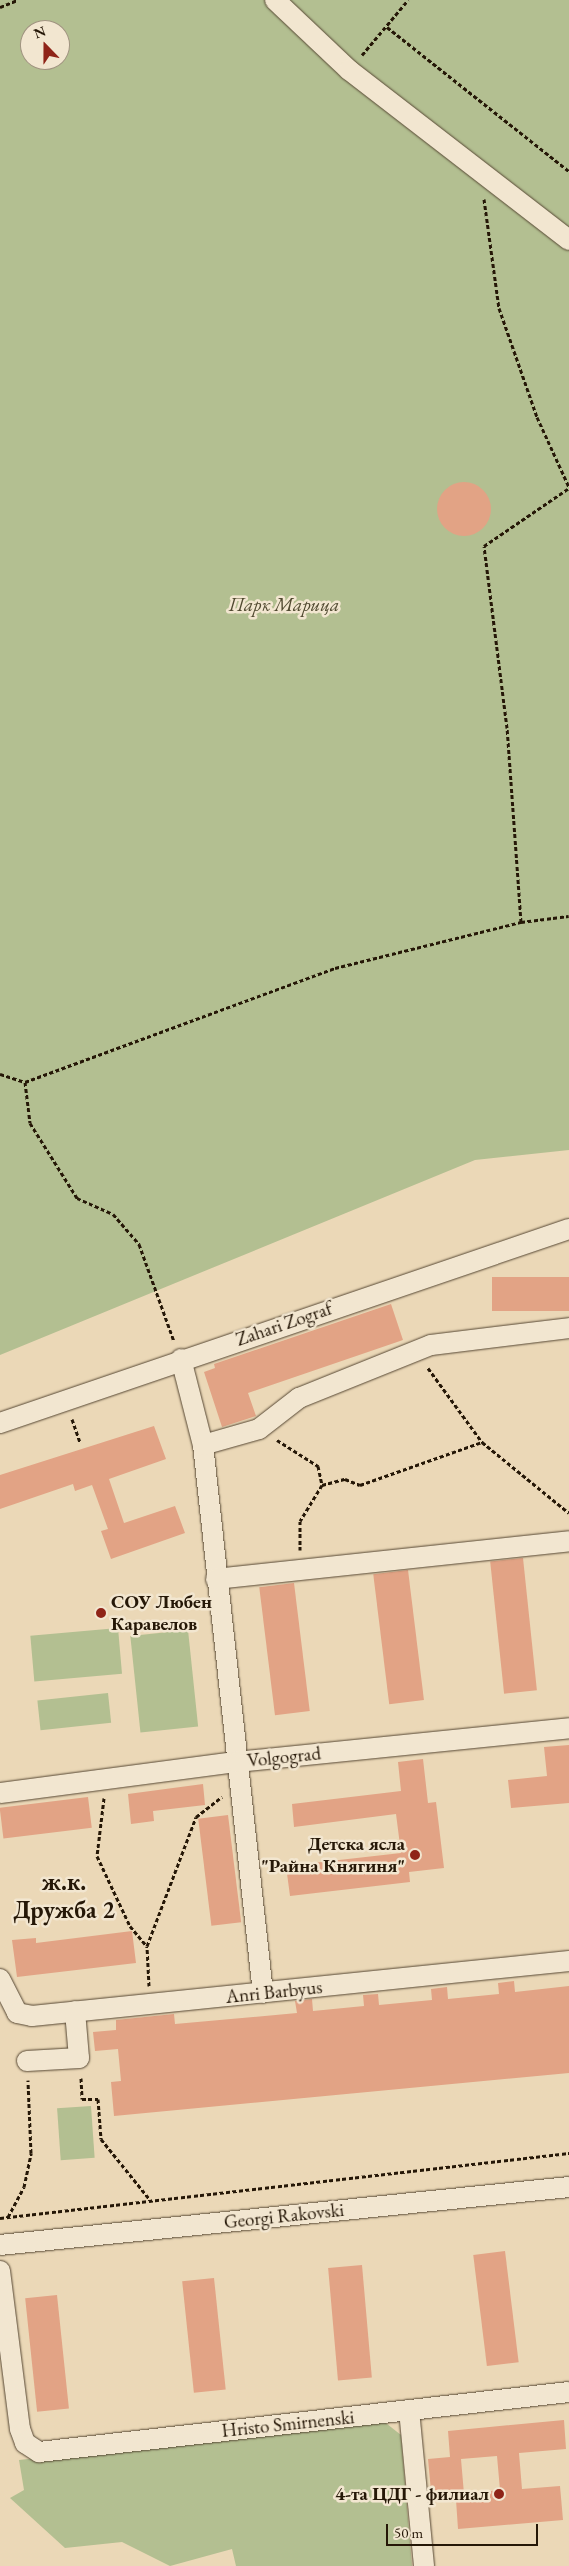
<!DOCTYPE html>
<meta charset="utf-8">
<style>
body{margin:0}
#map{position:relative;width:569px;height:2566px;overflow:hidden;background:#ebd8b7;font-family:"EB Garamond",serif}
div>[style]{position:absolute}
.green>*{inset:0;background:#b3bf91;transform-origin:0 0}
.building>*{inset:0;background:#e2a385;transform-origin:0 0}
.round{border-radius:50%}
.path>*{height:3px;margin-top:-1.5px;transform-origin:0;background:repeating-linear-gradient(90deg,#251707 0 4px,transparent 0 6.5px)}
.roads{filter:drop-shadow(0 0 1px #564733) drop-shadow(0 0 1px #564733)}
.minor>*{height:20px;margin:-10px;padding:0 10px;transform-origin:10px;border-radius:10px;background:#f2e6d0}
.dots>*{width:14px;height:14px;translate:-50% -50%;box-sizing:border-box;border:2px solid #f2e6d0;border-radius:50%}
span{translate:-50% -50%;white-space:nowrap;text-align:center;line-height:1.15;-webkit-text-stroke:5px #f2e6d0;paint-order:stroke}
.park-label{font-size:19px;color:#504930;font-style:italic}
.street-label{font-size:19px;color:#251707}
.poi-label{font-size:19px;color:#251707;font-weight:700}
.left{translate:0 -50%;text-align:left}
.right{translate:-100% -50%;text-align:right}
.district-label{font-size:24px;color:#251707;font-weight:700}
.north{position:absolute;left:20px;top:20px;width:50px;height:50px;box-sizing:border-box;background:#f2e6d0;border:1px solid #a09380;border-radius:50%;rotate:338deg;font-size:14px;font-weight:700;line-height:20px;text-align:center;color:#251707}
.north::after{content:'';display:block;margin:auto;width:18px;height:22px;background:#8f2418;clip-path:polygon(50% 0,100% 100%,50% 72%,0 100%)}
.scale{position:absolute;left:386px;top:2524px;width:152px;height:22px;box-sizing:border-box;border:2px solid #251707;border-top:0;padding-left:6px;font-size:15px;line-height:18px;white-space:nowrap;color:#251707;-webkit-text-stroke:4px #f2e6d0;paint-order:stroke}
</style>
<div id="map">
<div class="green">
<div style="clip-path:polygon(evenodd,0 0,569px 0,569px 1150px,475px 1160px,0 1355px,0 0,30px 30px,60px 30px,60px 60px,30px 60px,30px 30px)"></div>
<div style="left:118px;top:1628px;width:46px;height:88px;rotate:85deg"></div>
<div style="left:188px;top:1630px;width:97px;height:58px;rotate:84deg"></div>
<div style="left:108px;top:1693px;width:30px;height:71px;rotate:84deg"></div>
<div style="left:91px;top:2106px;width:52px;height:34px;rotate:86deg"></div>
<div style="clip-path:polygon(382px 2420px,401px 2435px,412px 2566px,236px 2566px,232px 2549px,170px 2566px,122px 2542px,65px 2548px,10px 2498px,24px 2490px,19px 2460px)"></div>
</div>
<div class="building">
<div class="round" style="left:437px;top:482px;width:54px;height:54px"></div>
<div style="left:569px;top:1277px;width:34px;height:77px;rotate:90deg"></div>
<div style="clip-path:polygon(391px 1304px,403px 1340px,248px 1393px,256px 1416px,222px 1427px,204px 1372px,215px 1368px,214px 1364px)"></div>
<div style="clip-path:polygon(154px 1426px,166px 1459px,109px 1479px,124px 1523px,175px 1506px,185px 1533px,111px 1559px,101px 1531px,108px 1529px,92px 1485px,75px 1491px,73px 1484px,0 1509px,0 1475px)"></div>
<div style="left:523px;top:1558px;width:133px;height:33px;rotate:84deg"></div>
<div style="left:408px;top:1570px;width:131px;height:35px;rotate:83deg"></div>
<div style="left:294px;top:1583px;width:129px;height:35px;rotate:83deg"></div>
<div style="clip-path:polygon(569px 1745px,569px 1803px,511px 1808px,508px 1780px,547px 1776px,544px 1747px)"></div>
<div style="clip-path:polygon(423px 1759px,428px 1803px,436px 1802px,444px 1868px,409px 1872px,410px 1882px,290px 1896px,286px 1866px,401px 1853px,396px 1814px,294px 1827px,292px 1804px,401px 1791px,398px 1762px)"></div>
<div style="clip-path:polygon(203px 1784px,205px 1805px,153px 1811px,154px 1821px,131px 1824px,128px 1794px)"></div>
<div style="left:88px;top:1797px;width:31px;height:89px;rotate:83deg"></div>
<div style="left:228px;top:1815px;width:108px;height:30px;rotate:83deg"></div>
<div style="clip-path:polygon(132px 1931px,136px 1963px,17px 1977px,12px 1940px,36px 1938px,36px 1943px)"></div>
<div style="clip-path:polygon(514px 1981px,515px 1992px,569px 1986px,569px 2073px,114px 2116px,111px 2082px,121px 2081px,118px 2049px,95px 2051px,93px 2032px,116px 2030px,116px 2020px,174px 2014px,175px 2024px,297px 2013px,295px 2001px,312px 1999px,313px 2011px,364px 2006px,363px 1995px,378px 1994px,379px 2005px,432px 2000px,431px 1989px,447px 1987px,448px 1999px,499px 1994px,498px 1983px)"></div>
<div style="left:505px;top:2251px;width:112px;height:32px;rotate:83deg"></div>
<div style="left:362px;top:2265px;width:113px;height:34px;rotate:85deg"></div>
<div style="left:214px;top:2278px;width:112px;height:32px;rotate:84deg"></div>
<div style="left:57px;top:2295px;width:114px;height:32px;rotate:84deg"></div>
<div style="clip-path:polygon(evenodd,564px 2420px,566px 2449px,519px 2453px,522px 2489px,560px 2486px,563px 2520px,458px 2529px,456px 2500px,432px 2502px,428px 2459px,450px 2457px,448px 2431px,564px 2420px,497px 2456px,500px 2490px,464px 2494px,461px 2459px,497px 2456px)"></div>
</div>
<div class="path">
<div style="left:0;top:7px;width:18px;rotate:-22deg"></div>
<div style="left:387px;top:27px;width:232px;rotate:38.4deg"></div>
<div style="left:362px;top:55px;width:72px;rotate:-50.1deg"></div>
<div style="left:484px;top:199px;width:110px;rotate:82.2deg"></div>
<div style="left:499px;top:308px;width:115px;rotate:70.8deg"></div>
<div style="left:537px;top:417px;width:77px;rotate:65.4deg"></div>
<div style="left:521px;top:922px;width:195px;rotate:-94.1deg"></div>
<div style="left:507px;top:728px;width:183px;rotate:-97.2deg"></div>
<div style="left:484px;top:546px;width:103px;rotate:-34.3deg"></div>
<div style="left:0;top:1074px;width:26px;rotate:18deg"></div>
<div style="left:25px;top:1082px;width:330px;rotate:-20.2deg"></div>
<div style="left:335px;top:968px;width:192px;rotate:-13.9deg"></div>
<div style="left:521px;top:922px;width:48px;rotate:-7.1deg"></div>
<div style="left:25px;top:1082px;width:41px;rotate:83deg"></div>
<div style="left:30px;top:1123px;width:89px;rotate:57.9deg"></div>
<div style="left:77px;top:1198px;width:39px;rotate:24deg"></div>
<div style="left:113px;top:1214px;width:40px;rotate:49deg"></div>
<div style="left:139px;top:1244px;width:103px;rotate:70.2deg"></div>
<div style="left:428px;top:1368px;width:92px;rotate:53.9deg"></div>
<div style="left:482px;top:1442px;width:112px;rotate:39.2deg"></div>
<div style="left:72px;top:1419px;width:24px;rotate:71deg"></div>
<div style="left:277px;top:1440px;width:49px;rotate:32.4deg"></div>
<div style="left:318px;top:1466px;width:19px;rotate:78deg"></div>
<div style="left:322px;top:1485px;width:42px;rotate:121.4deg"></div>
<div style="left:300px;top:1521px;width:29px;rotate:90deg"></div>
<div style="left:322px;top:1485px;width:24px;rotate:-15deg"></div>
<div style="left:345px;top:1479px;width:16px;rotate:22deg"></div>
<div style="left:360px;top:1485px;width:129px;rotate:-19.4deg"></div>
<div style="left:104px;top:1798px;width:58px;rotate:96.9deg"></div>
<div style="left:97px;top:1856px;width:77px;rotate:64.8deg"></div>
<div style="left:130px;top:1926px;width:26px;rotate:50deg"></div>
<div style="left:149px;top:1986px;width:40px;rotate:-92.9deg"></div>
<div style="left:147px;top:1946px;width:138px;rotate:-69.2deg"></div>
<div style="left:196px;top:1817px;width:33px;rotate:-38deg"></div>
<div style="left:81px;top:2078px;width:21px;rotate:87deg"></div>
<div style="left:82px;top:2099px;width:16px"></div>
<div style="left:98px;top:2099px;width:40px;rotate:85.7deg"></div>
<div style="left:101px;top:2139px;width:80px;rotate:51.1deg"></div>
<div style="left:8px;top:2217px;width:34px;rotate:-62deg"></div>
<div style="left:24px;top:2187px;width:35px;rotate:-78deg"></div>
<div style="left:31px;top:2153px;width:73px;rotate:-92.4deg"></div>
<div style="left:0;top:2218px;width:573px;rotate:-6.52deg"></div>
</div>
<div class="roads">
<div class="minor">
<div style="left:275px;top:0;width:102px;rotate:43.4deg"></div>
<div style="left:349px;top:70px;width:278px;rotate:37.7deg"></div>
<div style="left:181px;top:1359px;width:89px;rotate:75.7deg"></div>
<div style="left:203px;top:1445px;width:551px;rotate:83.75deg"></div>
<div style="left:0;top:1423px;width:601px;rotate:-18.83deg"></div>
<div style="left:203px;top:1445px;width:58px;rotate:-15.9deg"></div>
<div style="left:259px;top:1429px;width:51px;rotate:-37.8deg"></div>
<div style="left:299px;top:1398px;width:142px;rotate:-21.9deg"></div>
<div style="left:431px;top:1345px;width:139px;rotate:-7deg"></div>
<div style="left:216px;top:1579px;width:355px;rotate:-6.1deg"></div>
<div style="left:0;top:1793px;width:239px;rotate:-7.5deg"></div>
<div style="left:237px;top:1762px;width:334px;rotate:-5.8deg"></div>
<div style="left:0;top:1979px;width:38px;rotate:63deg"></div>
<div style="left:17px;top:2013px;width:15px;rotate:11deg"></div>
<div style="left:32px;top:2016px;width:540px;rotate:-5.85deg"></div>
<div style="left:27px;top:2061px;width:52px;rotate:-3.3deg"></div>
<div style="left:79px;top:2058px;width:47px;rotate:-94.9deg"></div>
<div style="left:0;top:2245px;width:572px;rotate:-5.82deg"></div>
<div style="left:0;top:2271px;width:159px;rotate:82.8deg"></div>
<div style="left:20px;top:2429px;width:15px;rotate:70deg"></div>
<div style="left:25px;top:2443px;width:17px;rotate:33deg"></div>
<div style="left:39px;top:2452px;width:533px;rotate:-6.46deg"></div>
<div style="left:409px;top:2410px;width:157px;rotate:84.5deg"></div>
</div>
</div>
<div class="dots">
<div style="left:101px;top:1613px;background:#8f2418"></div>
<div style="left:415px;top:1855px;background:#8f2418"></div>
<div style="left:499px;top:2494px;background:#8f2418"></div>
</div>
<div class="park-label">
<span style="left:284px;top:605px">Парк Марица</span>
</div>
<div class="street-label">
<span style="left:284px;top:1324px;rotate:-19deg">Zahari Zograf</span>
<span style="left:284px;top:1757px;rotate:-6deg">Volgograd</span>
<span style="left:274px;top:1992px;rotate:-6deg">Anri Barbyus</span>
<span style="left:284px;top:2216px;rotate:-6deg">Georgi Rakovski</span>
<span style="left:288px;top:2424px;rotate:-6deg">Hristo Smirnenski</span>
</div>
<div class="poi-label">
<span class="left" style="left:111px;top:1613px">СОУ Любен<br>Каравелов</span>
<span class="right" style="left:405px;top:1855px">Детска ясла<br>"Райна Княгиня"</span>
<span class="right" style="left:489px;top:2494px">4-та ЦДГ - филиал</span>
</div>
<div class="district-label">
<span style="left:64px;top:1896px">ж.к.<br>Дружба 2</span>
</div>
<div class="north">N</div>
<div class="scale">50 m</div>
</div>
